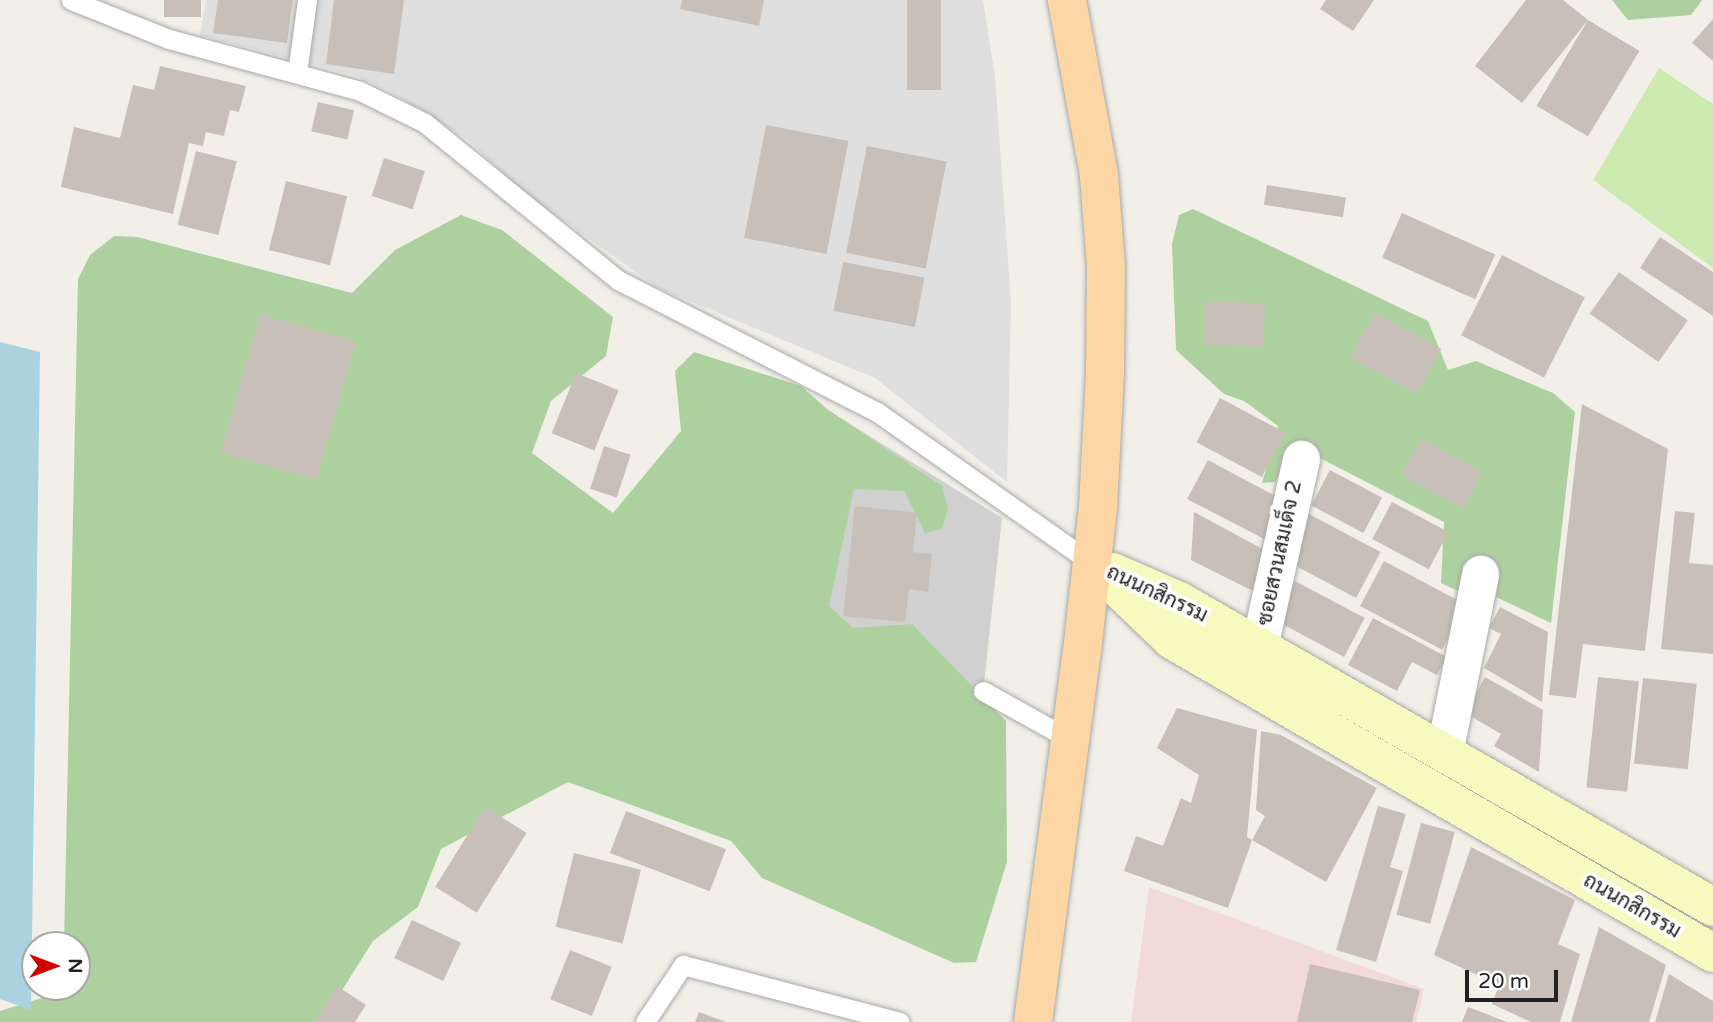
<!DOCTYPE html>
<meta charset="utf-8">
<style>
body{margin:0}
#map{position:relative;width:1713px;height:1022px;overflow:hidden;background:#f2efe9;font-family:"Varela Round",Sarabun,sans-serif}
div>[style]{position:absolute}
.residential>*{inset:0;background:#e0dfdf}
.commercial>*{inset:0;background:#f2dad9}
.religious>*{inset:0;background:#d0d0d0}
.grass>*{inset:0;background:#cdebb0}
.forest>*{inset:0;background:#add19e}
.water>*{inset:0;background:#aad3df}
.building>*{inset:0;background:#c7bfb8;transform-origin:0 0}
.roads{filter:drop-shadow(0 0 2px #a9a9a9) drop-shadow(0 0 2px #a9a9a9)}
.lane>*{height:19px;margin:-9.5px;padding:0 9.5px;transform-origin:9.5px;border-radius:9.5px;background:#fff}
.street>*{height:37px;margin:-18.5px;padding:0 18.5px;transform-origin:18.5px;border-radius:18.5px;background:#fff}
.secondary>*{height:38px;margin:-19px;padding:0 19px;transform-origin:19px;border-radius:19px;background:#f7fabf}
.primary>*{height:38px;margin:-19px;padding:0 19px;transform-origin:19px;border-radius:19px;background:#fcd6a4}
span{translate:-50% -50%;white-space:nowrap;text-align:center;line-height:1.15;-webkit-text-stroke:7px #fff;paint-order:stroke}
.street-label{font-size:21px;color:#222}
.north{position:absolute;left:21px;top:931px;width:70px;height:70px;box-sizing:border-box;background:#fff;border:2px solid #a7a7a7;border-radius:50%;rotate:90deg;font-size:19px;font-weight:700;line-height:28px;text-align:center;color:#222}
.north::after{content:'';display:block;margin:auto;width:24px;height:32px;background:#d40000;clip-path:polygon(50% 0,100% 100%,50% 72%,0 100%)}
.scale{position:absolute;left:1465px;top:970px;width:93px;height:32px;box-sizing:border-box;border:4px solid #222;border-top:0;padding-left:9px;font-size:21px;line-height:24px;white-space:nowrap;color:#222;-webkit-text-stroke:5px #fff;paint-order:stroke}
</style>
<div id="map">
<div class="residential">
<div style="clip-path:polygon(206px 0,983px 0,995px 76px,1011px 303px,1007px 482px,875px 378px,658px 288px,522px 191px,468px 140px,393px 93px,357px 76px,200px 35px)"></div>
</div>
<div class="commercial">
<div style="clip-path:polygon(1149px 887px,1424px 989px,1416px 1022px,1131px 1022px)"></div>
</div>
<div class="religious">
<div style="clip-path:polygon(834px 414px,1002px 518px,981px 711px,811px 613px)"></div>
</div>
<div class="grass">
<div style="clip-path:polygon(1659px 68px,1713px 104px,1713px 268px,1593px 180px)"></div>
</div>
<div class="forest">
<div style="clip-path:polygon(1612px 0,1702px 0,1691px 15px,1628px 20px)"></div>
<div style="clip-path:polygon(1193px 209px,1428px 321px,1448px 370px,1476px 361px,1553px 393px,1575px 412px,1551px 623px,1496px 597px,1498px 567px,1488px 556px,1462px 593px,1441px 583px,1444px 522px,1314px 455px,1291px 453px,1275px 482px,1262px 483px,1278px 426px,1244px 401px,1224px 394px,1176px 350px,1172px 244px,1179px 215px)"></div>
<div style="clip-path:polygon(461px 215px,502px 230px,613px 317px,606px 356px,551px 401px,532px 453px,613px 513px,681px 431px,675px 371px,694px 352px,801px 386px,827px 409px,942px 486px,948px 509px,942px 529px,925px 533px,904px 491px,854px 489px,829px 606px,853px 628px,912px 624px,1006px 721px,1007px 862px,976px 962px,954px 963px,762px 878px,731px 841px,568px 782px,441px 849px,418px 907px,373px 941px,322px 1022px,0 1022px,0 1011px,48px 996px,52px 987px,77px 987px,77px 945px,64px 945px,78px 279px,90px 255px,114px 236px,137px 237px,352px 293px,395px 250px)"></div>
</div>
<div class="water">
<div style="clip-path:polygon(0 342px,40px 352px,31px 1010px,0 999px)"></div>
</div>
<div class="building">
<div style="left:164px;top:0;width:37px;height:17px"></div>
<div style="clip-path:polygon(218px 0,293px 0,287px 43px,213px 33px)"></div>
<div style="clip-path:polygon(334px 0,404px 0,394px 74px,326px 64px)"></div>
<div style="clip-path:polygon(682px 0,764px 0,759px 26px,680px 9px)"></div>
<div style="left:907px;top:0;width:34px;height:90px"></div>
<div style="clip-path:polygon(1326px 0,1374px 0,1353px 31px,1320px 9px)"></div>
<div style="clip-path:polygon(1526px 0,1563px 0,1588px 20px,1522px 103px,1475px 66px)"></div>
<div style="clip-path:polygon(1713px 19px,1713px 61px,1692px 43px)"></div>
<div style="left:1588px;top:20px;width:60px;height:100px;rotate:31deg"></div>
<div style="clip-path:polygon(160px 66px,246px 86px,239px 112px,230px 110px,224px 136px,206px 132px,203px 146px,189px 143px,173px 214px,61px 187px,74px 127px,120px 138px,133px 85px,154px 90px)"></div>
<div style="left:318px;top:102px;width:37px;height:30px;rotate:13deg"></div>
<div style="left:766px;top:125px;width:84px;height:115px;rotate:11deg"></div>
<div style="left:867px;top:146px;width:81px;height:109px;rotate:11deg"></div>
<div style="left:196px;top:151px;width:42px;height:76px;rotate:14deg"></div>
<div style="left:384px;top:158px;width:43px;height:40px;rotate:18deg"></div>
<div style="left:286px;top:181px;width:63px;height:71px;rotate:14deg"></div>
<div style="left:1267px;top:185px;width:80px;height:20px;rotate:9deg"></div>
<div style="left:1402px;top:213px;width:102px;height:49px;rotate:24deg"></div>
<div style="clip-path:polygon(1660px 237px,1713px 272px,1713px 316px,1640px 268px)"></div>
<div style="left:1502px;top:255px;width:93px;height:90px;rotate:27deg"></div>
<div style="left:843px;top:262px;width:83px;height:50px;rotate:11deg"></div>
<div style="left:1619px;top:272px;width:84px;height:51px;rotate:35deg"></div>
<div style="left:1206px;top:301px;width:59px;height:44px;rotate:2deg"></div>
<div style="left:1374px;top:313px;width:76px;height:51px;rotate:28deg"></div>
<div style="left:260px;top:314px;width:100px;height:144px;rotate:16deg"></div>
<div style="left:576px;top:373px;width:46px;height:65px;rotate:22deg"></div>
<div style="left:1220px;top:398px;width:74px;height:50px;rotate:28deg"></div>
<div style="clip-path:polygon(1582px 404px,1668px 449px,1645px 651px,1583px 644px,1576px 698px,1549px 695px)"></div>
<div style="left:1421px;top:439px;width:70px;height:41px;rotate:28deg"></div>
<div style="left:604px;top:446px;width:28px;height:45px;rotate:18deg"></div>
<div style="clip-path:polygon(1208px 460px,1281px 499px,1272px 543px,1187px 499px)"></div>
<div style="left:1330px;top:470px;width:59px;height:40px;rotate:28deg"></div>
<div style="left:1392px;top:502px;width:64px;height:42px;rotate:28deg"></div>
<div style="clip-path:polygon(855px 506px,917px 513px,913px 552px,932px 554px,928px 592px,909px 589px,905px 622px,843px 616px)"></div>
<div style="clip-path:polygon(1675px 511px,1695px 513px,1689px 563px,1713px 565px,1713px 654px,1661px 649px)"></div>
<div style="clip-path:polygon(1194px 512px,1270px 553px,1261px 595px,1191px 560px)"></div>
<div style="left:1309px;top:514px;width:81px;height:52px;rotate:28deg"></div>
<div style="left:1384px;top:561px;width:93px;height:51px;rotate:28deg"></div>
<div style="left:1295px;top:581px;width:79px;height:44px;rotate:28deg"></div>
<div style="clip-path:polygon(1500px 607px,1548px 632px,1542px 702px,1484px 668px,1501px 634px,1489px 628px)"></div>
<div style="clip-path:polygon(1373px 618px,1447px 657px,1437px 675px,1412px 662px,1397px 691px,1348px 665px)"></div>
<div style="clip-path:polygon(1485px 677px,1543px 710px,1539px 772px,1494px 746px,1501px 734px,1465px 713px)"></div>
<div style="left:1598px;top:677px;width:41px;height:111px;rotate:6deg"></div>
<div style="left:1643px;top:678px;width:54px;height:86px;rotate:6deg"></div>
<div style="clip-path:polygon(1177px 708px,1257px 730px,1247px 837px,1252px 840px,1228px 908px,1124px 871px,1136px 836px,1163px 846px,1181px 798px,1191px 803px,1199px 775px,1157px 748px)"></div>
<div style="clip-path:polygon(1261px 731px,1281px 735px,1377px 788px,1326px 882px,1252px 840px,1265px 816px,1256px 810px)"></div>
<div style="clip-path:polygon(1378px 806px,1406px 814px,1390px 867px,1403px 871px,1376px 962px,1336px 950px)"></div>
<div style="left:485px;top:807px;width:49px;height:94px;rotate:32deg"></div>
<div style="left:626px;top:811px;width:107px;height:45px;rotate:21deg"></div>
<div style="left:1421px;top:823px;width:35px;height:95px;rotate:15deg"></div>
<div style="clip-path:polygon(1471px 847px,1575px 900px,1558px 944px,1580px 954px,1560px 1022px,1531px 1022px,1492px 1004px,1499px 985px,1434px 955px)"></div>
<div style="left:574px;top:853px;width:69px;height:76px;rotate:14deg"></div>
<div style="left:412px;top:920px;width:54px;height:42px;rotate:25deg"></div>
<div style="clip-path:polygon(1599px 927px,1666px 965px,1649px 1022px,1571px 1022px)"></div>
<div style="left:570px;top:950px;width:45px;height:53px;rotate:22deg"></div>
<div style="clip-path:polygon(1310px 964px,1420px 990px,1412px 1022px,1297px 1022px)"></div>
<div style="clip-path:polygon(1669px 974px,1713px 1001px,1713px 1022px,1655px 1022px)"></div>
<div style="clip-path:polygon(337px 986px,366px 1005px,355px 1022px,315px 1022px)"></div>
<div style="clip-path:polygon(1468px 1007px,1507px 1022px,1462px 1022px)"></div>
<div style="clip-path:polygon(699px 1012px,726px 1022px,695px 1022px)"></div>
</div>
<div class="roads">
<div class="lane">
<div style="left:71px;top:0;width:105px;rotate:21.7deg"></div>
<div style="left:169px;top:39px;width:198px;rotate:15.2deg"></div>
<div style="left:360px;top:91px;width:72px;rotate:26.2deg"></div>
<div style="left:425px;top:123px;width:249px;rotate:39.1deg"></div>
<div style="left:618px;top:280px;width:291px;rotate:27deg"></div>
<div style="left:877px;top:412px;width:263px;rotate:35.1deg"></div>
<div style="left:297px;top:73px;width:74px;rotate:-82.2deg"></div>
<div style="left:983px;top:691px;width:101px;rotate:29.1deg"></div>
<div style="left:645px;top:1022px;width:69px;rotate:-56.3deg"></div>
<div style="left:683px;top:965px;width:224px;rotate:14.7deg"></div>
</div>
<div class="street">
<div style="left:1259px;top:647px;width:193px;rotate:-77.4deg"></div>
<div style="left:1444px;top:753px;width:183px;rotate:-78.6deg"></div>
</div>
<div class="secondary">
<div style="left:1092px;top:563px;width:111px;rotate:43.9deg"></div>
<div style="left:1172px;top:640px;width:625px;rotate:30.05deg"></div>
<div style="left:1113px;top:572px;width:72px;rotate:23.7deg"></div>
<div style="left:1179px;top:601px;width:615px;rotate:29.81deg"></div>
</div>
<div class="primary">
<div style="left:1033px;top:1022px;width:373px;rotate:-82.5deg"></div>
<div style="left:1082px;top:652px;width:146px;rotate:-83.7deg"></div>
<div style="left:1098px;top:507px;width:135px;rotate:-87deg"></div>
<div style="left:1105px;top:372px;width:105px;rotate:-89.5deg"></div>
<div style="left:1106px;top:267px;width:92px;rotate:-94.4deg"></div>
<div style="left:1099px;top:175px;width:178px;rotate:-100.4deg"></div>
</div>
</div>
<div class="street-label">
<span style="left:1280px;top:553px;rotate:-78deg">ซอยสวนสมเด็จ 2</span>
<span style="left:1157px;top:594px;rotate:25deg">ถนนกสิกรรม</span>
<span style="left:1632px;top:906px;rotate:30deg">ถนนกสิกรรม</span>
</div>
<div class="north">N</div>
<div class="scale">20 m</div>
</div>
